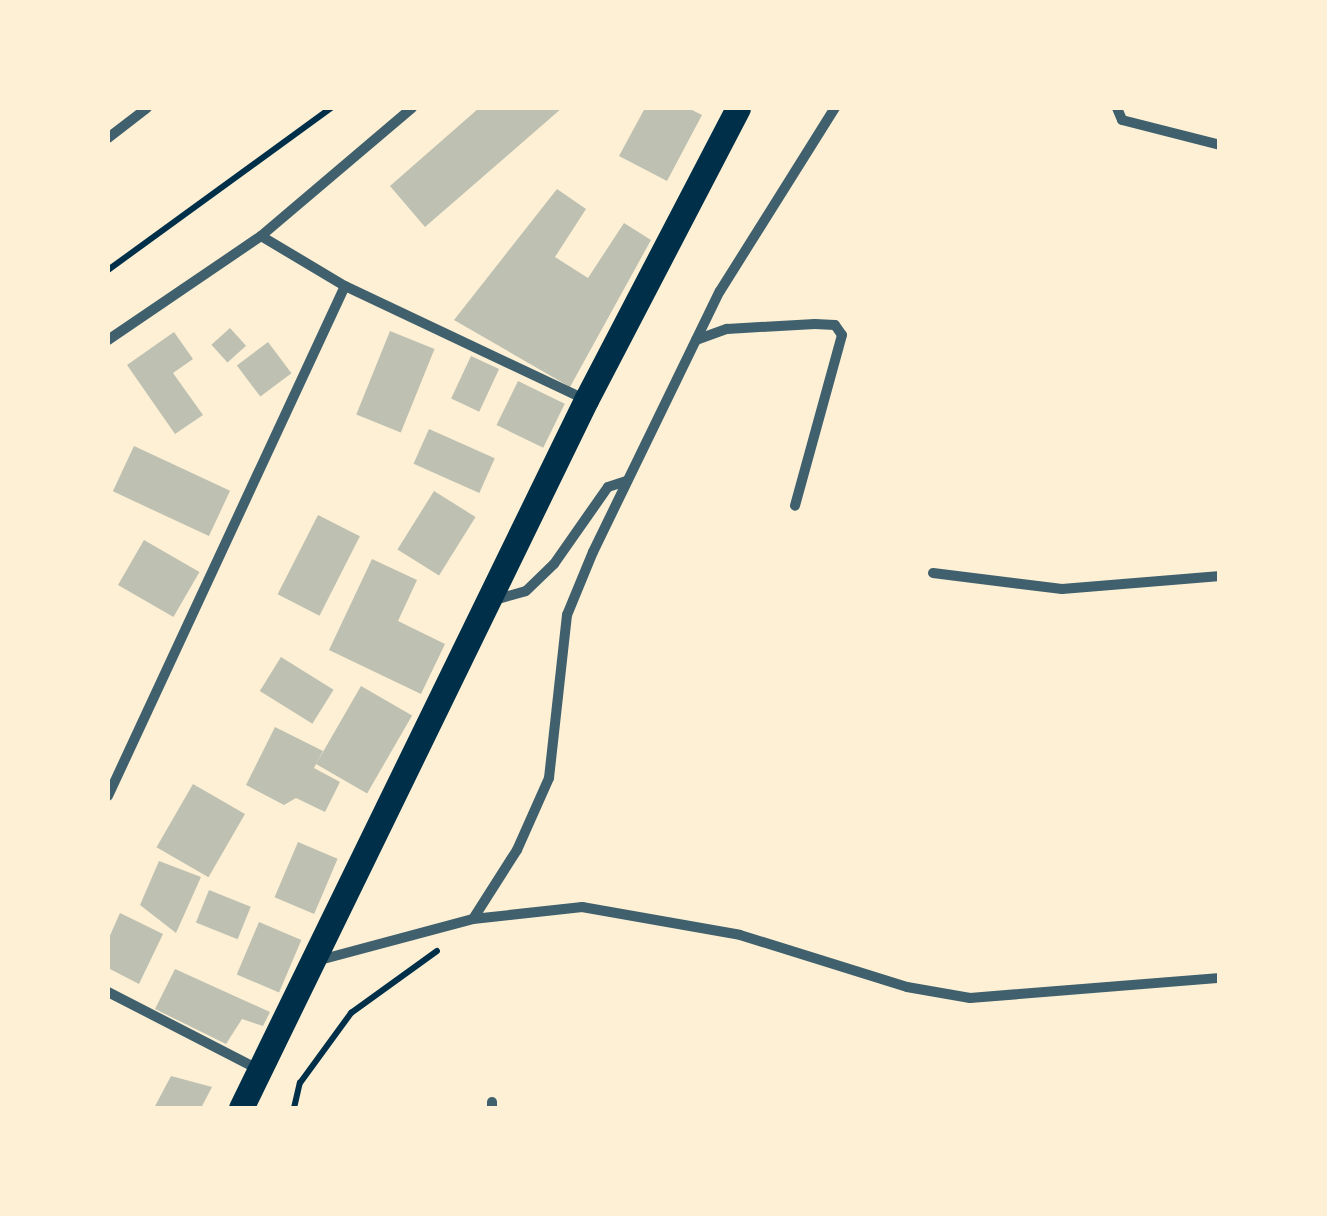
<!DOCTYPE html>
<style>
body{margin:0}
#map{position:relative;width:1327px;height:1216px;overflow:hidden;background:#fdf0d5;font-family:"PT Serif",serif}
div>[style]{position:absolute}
.building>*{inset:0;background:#bec0b2;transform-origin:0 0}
.path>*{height:6px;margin:-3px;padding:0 3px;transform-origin:3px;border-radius:3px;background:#003049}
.minor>*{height:10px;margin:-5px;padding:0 5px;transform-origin:5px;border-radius:5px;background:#3f606c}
.primary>*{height:25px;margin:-12.5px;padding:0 12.5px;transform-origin:12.5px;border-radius:12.5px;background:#003049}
span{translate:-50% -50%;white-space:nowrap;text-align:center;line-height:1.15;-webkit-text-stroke:8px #fdf0d5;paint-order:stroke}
.frame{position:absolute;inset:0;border:110px solid #fdf0d5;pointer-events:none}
</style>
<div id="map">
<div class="building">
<div style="clip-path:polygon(479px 108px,562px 108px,425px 227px,390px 186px)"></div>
<div style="clip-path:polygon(645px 108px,688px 108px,702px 115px,667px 181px,619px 156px)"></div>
<div style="clip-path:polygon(557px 189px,586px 209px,555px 257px,588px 278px,624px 223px,651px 240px,570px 387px,454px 320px)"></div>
<div style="left:230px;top:328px;width:24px;height:25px;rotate:48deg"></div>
<div style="left:390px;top:331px;width:48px;height:90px;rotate:22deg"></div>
<div style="clip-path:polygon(174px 332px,193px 359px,173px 373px,203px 415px,175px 434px,127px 365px)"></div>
<div style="left:268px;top:342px;width:39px;height:39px;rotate:53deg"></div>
<div style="left:471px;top:356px;width:31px;height:47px;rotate:25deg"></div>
<div style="left:518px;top:381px;width:52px;height:49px;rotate:26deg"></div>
<div style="left:429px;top:429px;width:72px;height:38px;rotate:24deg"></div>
<div style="left:134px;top:446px;width:106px;height:50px;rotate:25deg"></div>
<div style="left:434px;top:491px;width:49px;height:69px;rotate:32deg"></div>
<div style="left:318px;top:515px;width:47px;height:89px;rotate:27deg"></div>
<div style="left:144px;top:540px;width:64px;height:52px;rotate:30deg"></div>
<div style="clip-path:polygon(372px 559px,417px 580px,398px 621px,445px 644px,421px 694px,329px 650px)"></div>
<div style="left:281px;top:657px;width:62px;height:40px;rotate:32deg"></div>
<div style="left:361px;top:686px;width:59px;height:90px;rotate:30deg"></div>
<div style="clip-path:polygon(275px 727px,323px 751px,314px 768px,340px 782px,325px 812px,296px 798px,284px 805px,246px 785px)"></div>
<div style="left:193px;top:784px;width:60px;height:73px;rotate:30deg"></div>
<div style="left:298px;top:842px;width:43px;height:60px;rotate:23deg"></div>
<div style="clip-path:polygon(159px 861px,201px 877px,176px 933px,140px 905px)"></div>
<div style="left:209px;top:890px;width:45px;height:35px;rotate:22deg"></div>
<div style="clip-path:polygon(120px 913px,163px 934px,139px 984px,108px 968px,108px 940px)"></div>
<div style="left:259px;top:922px;width:46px;height:57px;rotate:23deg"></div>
<div style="clip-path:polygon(175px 969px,270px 1012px,263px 1026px,242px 1019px,226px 1044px,155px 1009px)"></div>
<div style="clip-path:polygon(171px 1076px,212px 1087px,201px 1108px,154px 1108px)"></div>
</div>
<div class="path">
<div style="left:108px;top:270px;width:276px;rotate:-36deg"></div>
<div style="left:294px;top:1108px;width:26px;rotate:-77deg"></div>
<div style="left:300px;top:1083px;width:87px;rotate:-53.9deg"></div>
<div style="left:351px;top:1013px;width:106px;rotate:-35.8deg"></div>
</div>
<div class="minor">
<div style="left:1117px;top:108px;width:13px;rotate:67deg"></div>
<div style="left:1122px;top:120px;width:101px;rotate:14.3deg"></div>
<div style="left:108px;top:138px;width:49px;rotate:-37.6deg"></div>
<div style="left:261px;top:236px;width:98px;rotate:30.8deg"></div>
<div style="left:345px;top:286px;width:267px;rotate:25.3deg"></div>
<div style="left:108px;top:340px;width:185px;rotate:-34.2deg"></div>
<div style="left:261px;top:236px;width:198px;rotate:-40.3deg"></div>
<div style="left:696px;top:340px;width:33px;rotate:-20deg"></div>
<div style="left:727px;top:329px;width:88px;rotate:-3.3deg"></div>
<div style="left:815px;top:324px;width:20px;rotate:3deg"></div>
<div style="left:835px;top:325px;width:12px;rotate:55deg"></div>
<div style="left:842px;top:335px;width:177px;rotate:105.4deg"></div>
<div style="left:933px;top:573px;width:130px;rotate:7.1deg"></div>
<div style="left:1062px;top:589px;width:159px;rotate:-4.7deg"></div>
<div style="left:491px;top:601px;width:36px;rotate:-16deg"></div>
<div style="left:526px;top:591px;width:39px;rotate:-44deg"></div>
<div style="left:554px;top:564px;width:94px;rotate:-55deg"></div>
<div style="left:608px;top:487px;width:20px;rotate:-18deg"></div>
<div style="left:108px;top:796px;width:562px;rotate:-65.08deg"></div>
<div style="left:473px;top:919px;width:82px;rotate:-57.5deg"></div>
<div style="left:517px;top:850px;width:79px;rotate:-66deg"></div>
<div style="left:549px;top:778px;width:164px;rotate:-83.7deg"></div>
<div style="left:567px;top:615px;width:68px;rotate:-67.6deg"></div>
<div style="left:593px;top:552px;width:290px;rotate:-64.1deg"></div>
<div style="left:720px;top:291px;width:216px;rotate:-57.9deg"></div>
<div style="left:316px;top:961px;width:163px;rotate:-15deg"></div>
<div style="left:473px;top:919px;width:110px;rotate:-6.3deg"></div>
<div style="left:582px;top:907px;width:160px;rotate:10deg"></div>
<div style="left:740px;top:935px;width:175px;rotate:17.3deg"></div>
<div style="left:907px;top:987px;width:64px;rotate:9.9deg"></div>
<div style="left:970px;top:998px;width:251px;rotate:-4.6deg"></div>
<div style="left:108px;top:992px;width:169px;rotate:27.2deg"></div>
<div style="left:492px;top:1108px;width:6px;rotate:-90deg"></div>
</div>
<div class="primary">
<div style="left:241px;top:1108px;width:788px;rotate:-64.02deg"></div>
<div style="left:586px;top:400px;width:329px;rotate:-62.5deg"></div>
</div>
<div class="frame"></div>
</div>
